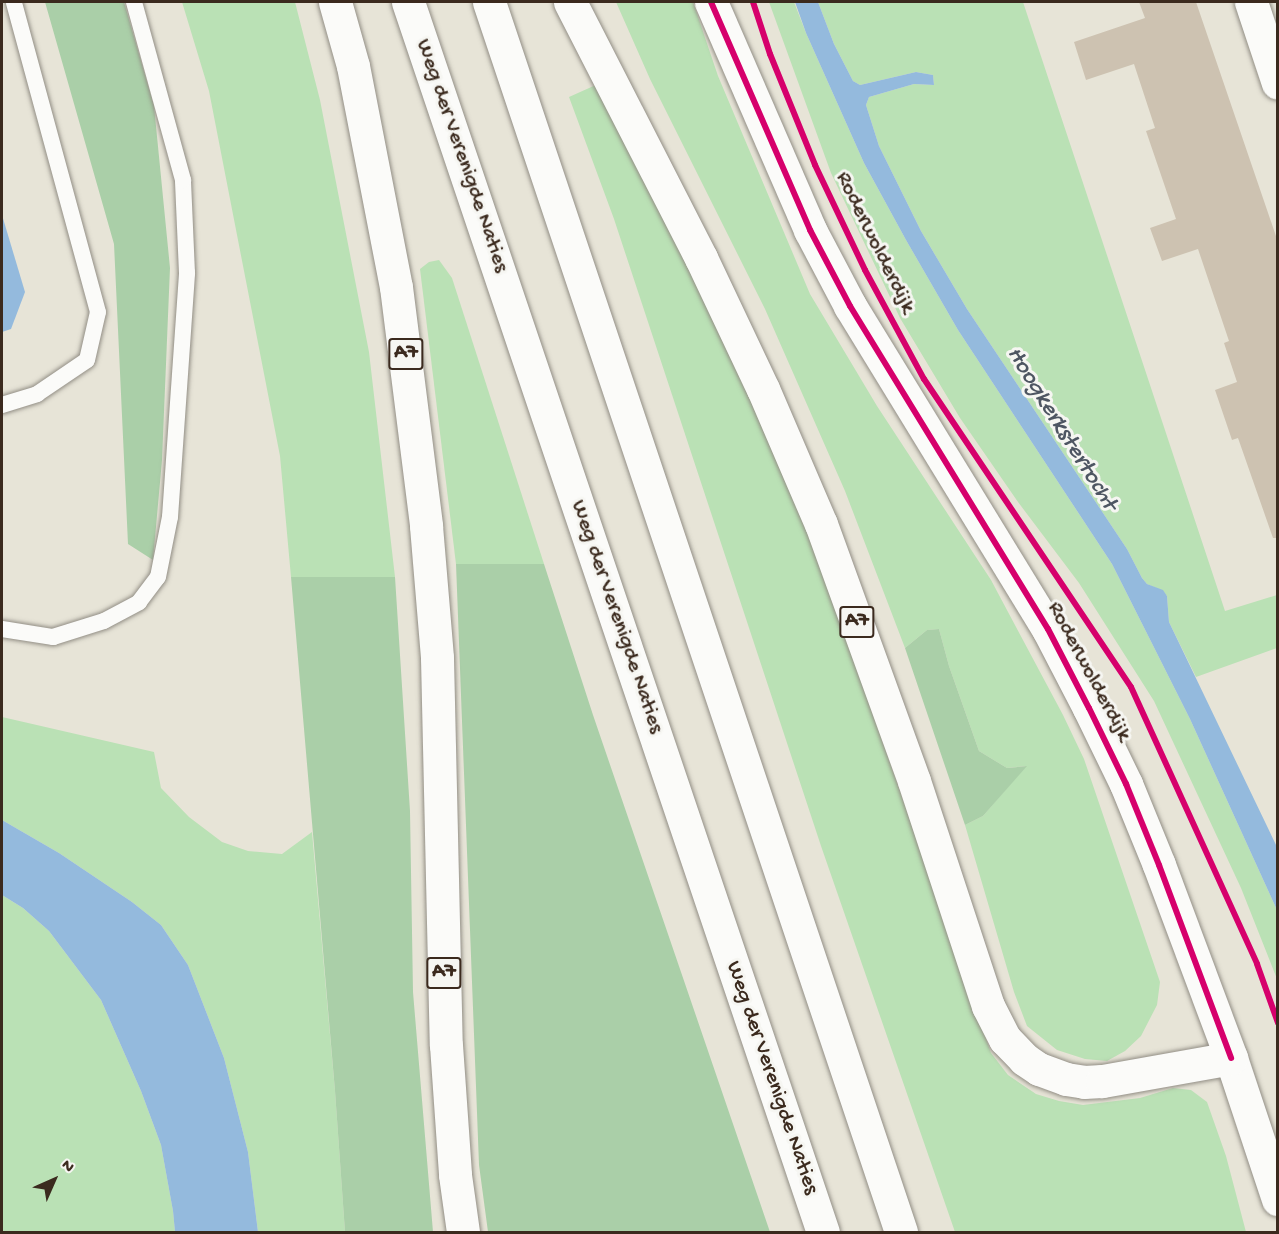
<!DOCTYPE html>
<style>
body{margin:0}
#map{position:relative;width:1279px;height:1234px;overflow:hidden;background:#e7e4d7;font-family:"Gochi Hand",sans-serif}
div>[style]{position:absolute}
.green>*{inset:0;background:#bae1b5}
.forest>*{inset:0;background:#aacfa8}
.water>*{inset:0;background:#94badd}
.building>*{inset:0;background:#cdc2b1}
.roads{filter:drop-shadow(0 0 2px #928e85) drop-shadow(0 0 2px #928e85)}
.service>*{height:16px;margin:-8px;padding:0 8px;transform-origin:8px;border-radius:8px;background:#fbfbf9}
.minor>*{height:33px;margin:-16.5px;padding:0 16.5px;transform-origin:16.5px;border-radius:16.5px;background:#fbfbf9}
.tertiary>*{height:33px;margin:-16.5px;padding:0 16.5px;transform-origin:16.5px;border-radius:16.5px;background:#fbfbf9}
.primary>*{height:33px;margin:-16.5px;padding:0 16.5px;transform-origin:16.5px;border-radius:16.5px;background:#fbfbf9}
.motorway>*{height:33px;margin:-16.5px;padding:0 16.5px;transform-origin:16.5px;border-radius:16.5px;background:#fbfbf9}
.cycleway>*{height:6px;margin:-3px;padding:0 3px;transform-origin:3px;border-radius:3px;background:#d6006c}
span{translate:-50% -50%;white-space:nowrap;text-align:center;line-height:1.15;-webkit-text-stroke:6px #f6f6f2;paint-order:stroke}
.shield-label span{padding:2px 4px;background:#f6f6f2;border:2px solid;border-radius:4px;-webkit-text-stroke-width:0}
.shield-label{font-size:21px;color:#3b2a1e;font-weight:700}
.street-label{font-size:22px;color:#3b2a1e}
.water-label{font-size:24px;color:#4e5662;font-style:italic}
.frame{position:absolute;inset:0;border:3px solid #3b2a1e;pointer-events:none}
.north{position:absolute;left:24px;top:1150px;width:60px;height:60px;-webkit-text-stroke:4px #f6f6f2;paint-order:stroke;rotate:45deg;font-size:16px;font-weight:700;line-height:24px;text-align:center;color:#3b2a1e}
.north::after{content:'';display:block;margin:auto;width:21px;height:27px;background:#3b2a1e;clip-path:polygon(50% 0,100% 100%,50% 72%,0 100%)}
</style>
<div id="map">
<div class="green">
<div style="clip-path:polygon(182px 2px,295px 2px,320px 100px,369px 352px,395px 577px,291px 577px,280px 456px,209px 91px)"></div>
<div style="clip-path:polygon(616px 2px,693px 2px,718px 76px,810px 294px,877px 406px,991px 580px,1063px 715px,1084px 759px,1160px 982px,1157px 1005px,1141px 1036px,1125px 1051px,1107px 1061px,1085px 1059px,1057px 1050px,1027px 1026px,1014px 992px,965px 825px,983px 816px,1026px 766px,1007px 768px,979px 751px,949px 666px,939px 629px,927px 630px,905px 648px,845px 491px,765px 309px,650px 79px)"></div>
<div style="clip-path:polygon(769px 2px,794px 2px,806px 33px,864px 163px,906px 240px,958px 330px,1112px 564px,1190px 719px,1277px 910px,1277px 979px,1241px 888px,1154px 701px,1079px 583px,1018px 502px,960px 418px,900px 318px,831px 173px)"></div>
<div style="clip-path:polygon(818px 2px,1023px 2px,1225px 611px,1277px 595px,1277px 648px,1196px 677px,1169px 622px,1167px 596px,1163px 591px,1147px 584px,1142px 578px,1127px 549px,967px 309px,921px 231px,879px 146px,866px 105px,869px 97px,914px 84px,934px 85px,933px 75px,916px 72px,860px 85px,853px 81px,834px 44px)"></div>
<div style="clip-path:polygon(598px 84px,724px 341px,803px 513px,991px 1053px,1008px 1075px,1036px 1094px,1059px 1101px,1083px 1105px,1140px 1098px,1173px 1088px,1191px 1090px,1207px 1102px,1226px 1156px,1246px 1232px,955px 1232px,821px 846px,614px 219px,569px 97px)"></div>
<div style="clip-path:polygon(439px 260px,452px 278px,544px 564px,456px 564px,420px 269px,429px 262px)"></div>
<div style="clip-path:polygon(2px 717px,154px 752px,161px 788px,189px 817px,222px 842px,248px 851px,282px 854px,312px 832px,335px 1091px,345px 1232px,258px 1232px,248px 1152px,224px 1058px,188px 965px,161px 925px,132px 902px,59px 853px,2px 820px)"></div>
<div style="clip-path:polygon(2px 895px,23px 908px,49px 931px,101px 1000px,141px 1091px,161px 1145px,173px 1211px,175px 1232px,2px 1232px)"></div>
</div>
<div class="forest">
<div style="clip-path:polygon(45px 2px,124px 2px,154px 106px,170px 268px,162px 460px,153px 560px,128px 544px,114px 244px)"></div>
<div style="clip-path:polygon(456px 564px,544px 564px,593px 715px,770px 1232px,488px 1232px,479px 1165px)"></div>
<div style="clip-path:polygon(291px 577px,395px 577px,410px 811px,413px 992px,433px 1232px,345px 1232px,335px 1091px)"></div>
<div style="clip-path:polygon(939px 629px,949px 666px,979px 751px,1007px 768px,1027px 766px,983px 816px,965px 825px,905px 648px,927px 630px)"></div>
</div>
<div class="water">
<div style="clip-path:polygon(795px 2px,818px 2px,834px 44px,853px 81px,860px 85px,916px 72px,933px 75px,934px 85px,914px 84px,869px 97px,866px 105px,879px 146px,921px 231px,967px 309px,1127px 549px,1142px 578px,1147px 584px,1163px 590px,1167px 596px,1169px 622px,1277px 847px,1277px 910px,1190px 719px,1112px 564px,958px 330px,906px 240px,864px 163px,806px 33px)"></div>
<div style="clip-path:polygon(2px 215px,25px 292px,11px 329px,2px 332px)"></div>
<div style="clip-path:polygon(2px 820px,59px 853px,132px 902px,161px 925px,188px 965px,224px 1058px,248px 1152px,258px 1232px,175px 1232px,173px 1211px,161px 1145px,141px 1091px,101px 1000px,49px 931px,23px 908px,2px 895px)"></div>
</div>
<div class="building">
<div style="clip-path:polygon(1139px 2px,1196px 2px,1278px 242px,1278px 538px,1273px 538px,1238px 438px,1232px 440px,1215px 390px,1237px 382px,1224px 343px,1229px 341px,1198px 249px,1162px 261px,1150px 228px,1176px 219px,1146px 131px,1155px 128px,1134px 64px,1086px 80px,1074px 42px,1145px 18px)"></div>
</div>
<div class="roads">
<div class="service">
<div style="left:2px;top:405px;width:37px;rotate:-17deg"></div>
<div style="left:37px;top:394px;width:60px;rotate:-34.2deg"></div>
<div style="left:87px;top:360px;width:49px;rotate:-77.1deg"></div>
<div style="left:98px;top:312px;width:321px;rotate:-105.2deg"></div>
<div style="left:2px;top:629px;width:52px;rotate:8.9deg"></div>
<div style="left:53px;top:637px;width:53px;rotate:-17.4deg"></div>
<div style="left:104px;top:621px;width:40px;rotate:-28deg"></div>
<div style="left:139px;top:602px;width:31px;rotate:-53deg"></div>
<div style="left:158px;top:577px;width:61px;rotate:-78.7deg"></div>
<div style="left:170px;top:517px;width:245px;rotate:-86deg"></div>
<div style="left:187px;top:273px;width:93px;rotate:-92.5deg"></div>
<div style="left:183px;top:180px;width:185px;rotate:-105.4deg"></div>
</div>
<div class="minor">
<div style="left:1251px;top:2px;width:85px;rotate:71.6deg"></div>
</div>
<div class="tertiary">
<div style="left:711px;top:2px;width:249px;rotate:66.5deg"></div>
<div style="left:810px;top:230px;width:86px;rotate:62.2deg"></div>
<div style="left:850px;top:306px;width:379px;rotate:58.5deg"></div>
<div style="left:1048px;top:629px;width:89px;rotate:62.6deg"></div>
<div style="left:1089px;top:708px;width:85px;rotate:64deg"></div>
<div style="left:1126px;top:784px;width:87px;rotate:67.8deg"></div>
<div style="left:1159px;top:865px;width:206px;rotate:69.5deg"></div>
</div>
<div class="primary">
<div style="left:1231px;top:1058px;width:149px;rotate:71.6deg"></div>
</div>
<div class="motorway">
<div style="left:335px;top:2px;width:66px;rotate:74.3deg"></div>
<div style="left:353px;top:66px;width:225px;rotate:79deg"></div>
<div style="left:396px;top:287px;width:241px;rotate:82.8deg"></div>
<div style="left:426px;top:526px;width:132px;rotate:85.2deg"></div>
<div style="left:437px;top:658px;width:387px;rotate:88.7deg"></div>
<div style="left:446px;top:1045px;width:130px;rotate:86deg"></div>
<div style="left:455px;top:1175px;width:58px;rotate:82deg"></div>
<div style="left:408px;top:2px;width:1298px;rotate:71.36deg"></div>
<div style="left:489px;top:2px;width:1297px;rotate:71.48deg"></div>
<div style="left:570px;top:2px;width:288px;rotate:62.9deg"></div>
<div style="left:701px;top:258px;width:145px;rotate:64.7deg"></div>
<div style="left:763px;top:389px;width:147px;rotate:66.8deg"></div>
<div style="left:821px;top:524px;width:273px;rotate:70.1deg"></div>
<div style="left:914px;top:781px;width:237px;rotate:71.8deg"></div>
<div style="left:988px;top:1006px;width:37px;rotate:63deg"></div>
<div style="left:1005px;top:1039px;width:28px;rotate:46deg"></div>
<div style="left:1024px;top:1059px;width:18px;rotate:34deg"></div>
<div style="left:1039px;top:1069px;width:29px;rotate:20deg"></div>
<div style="left:1066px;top:1079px;width:18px;rotate:9deg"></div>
<div style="left:1084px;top:1082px;width:18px;rotate:-3deg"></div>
<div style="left:1102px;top:1081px;width:131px;rotate:-10.1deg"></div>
</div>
</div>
<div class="cycleway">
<div style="left:711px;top:2px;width:249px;rotate:66.5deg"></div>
<div style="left:810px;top:230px;width:86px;rotate:62.2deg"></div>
<div style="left:850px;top:306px;width:379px;rotate:58.5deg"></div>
<div style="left:1048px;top:629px;width:89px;rotate:62.6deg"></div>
<div style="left:1089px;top:708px;width:85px;rotate:64deg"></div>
<div style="left:1126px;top:784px;width:87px;rotate:67.8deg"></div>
<div style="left:1159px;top:865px;width:206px;rotate:69.5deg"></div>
<div style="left:753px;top:2px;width:55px;rotate:71.9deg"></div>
<div style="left:770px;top:54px;width:120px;rotate:67.9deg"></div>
<div style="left:815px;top:165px;width:116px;rotate:64.5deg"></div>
<div style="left:865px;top:270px;width:124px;rotate:61.6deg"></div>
<div style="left:924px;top:379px;width:371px;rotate:56.1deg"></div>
<div style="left:1131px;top:687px;width:304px;rotate:65.5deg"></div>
<div style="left:1257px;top:964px;width:63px;rotate:70.4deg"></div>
</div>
<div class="shield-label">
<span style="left:406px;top:354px">A7</span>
<span style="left:857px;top:622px">A7</span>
<span style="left:444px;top:973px">A7</span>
</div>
<div class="street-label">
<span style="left:461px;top:156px;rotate:71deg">Weg der Verenigde Naties</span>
<span style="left:874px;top:243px;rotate:64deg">Roderwolderdijk</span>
<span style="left:616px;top:617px;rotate:71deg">Weg der Verenigde Naties</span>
<span style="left:1088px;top:672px;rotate:62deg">Roderwolderdijk</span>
<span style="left:771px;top:1078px;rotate:71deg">Weg der Verenigde Naties</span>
</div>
<div class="water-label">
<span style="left:1061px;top:429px;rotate:58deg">Hoogkerkstertocht</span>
</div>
<div class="frame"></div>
<div class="north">N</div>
</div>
